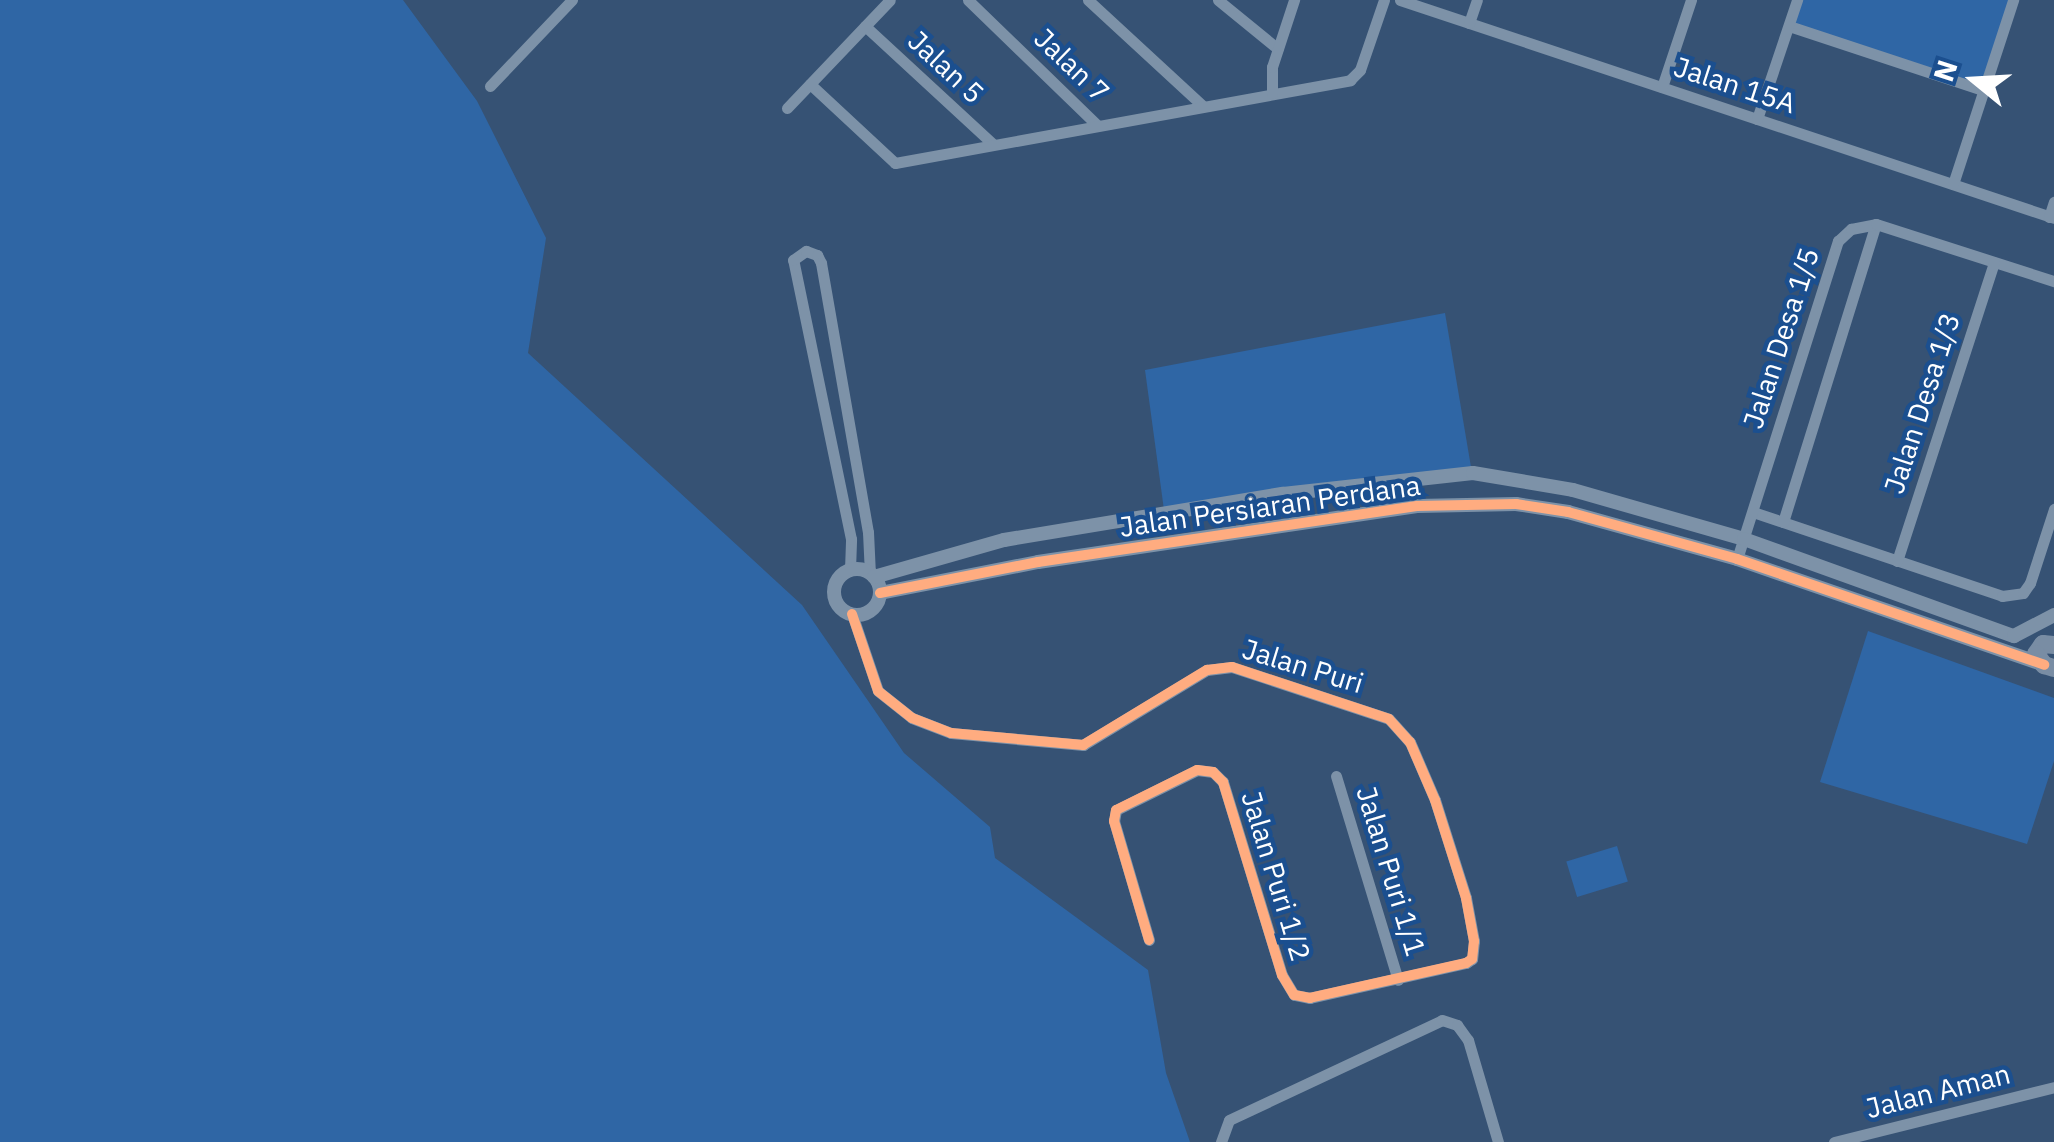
<!DOCTYPE html>
<style>
body{margin:0}
#map{position:relative;width:2054px;height:1142px;overflow:hidden;background:#365274;font-family:"IBM Plex Sans",sans-serif}
div>[style]{position:absolute}
.green>*{inset:0;background:#2f66a5;transform-origin:0 0}
.minor>*{height:11px;margin:-5.5px;padding:0 5.5px;transform-origin:5.5px;border-radius:5.5px;background:#7d92a8}
.tertiary>*{height:14px;margin:-7px;padding:0 7px;transform-origin:7px;border-radius:7px;background:#7d92a8}
.tertiary>.ring{margin:-7px;padding:0;box-sizing:content-box;background:none;border:14px solid #7d92a8;border-radius:50%}
.secondary>*{height:18px;margin:-9px;padding:0 9px;transform-origin:9px;border-radius:9px;background:#798da4}
.cycleway>*{height:10px;margin:-5px;padding:0 5px;transform-origin:5px;border-radius:5px;background:#ffac80}
span{translate:-50% -50%;white-space:nowrap;text-align:center;line-height:1.15;-webkit-text-stroke:9px #1b4f8f;paint-order:stroke}
.street-label{font-size:28px;color:#fff}
.north{position:absolute;left:1924px;top:30px;width:100px;height:100px;-webkit-text-stroke:8px #1b4f8f;paint-order:stroke;rotate:288deg;font-size:28px;font-weight:700;line-height:40px;text-align:center;color:#fff}
.north::after{content:'';display:block;margin:auto;width:35px;height:45px;background:#fff;clip-path:polygon(50% 0,100% 100%,50% 72%,0 100%)}
</style>
<div id="map">
<div class="green">
<div style="clip-path:polygon(0 0,403px 0,477px 101px,546px 238px,528px 353px,802px 605px,904px 753px,990px 827px,995px 858px,1148px 970px,1166px 1073px,1190px 1142px,0 1142px)"></div>
<div style="clip-path:polygon(1797px 0,2013px 0,1983px 90px,1789px 26px)"></div>
<div style="clip-path:polygon(1445px 313px,1472px 473px,1164px 510px,1145px 370px)"></div>
<div style="clip-path:polygon(1868px 631px,2054px 698px,2054px 761px,2027px 844px,1820px 782px)"></div>
<div style="left:1617px;top:846px;width:37px;height:53px;rotate:73deg"></div>
</div>
<div class="minor">
<div style="left:968px;top:0;width:180px;rotate:44.1deg"></div>
<div style="left:1088px;top:0;width:156px;rotate:42.7deg"></div>
<div style="left:1218px;top:0;width:77px;rotate:39.2deg"></div>
<div style="left:1400px;top:0;width:689px;rotate:18.43deg"></div>
<div style="left:1469px;top:23px;width:24px;rotate:-71deg"></div>
<div style="left:865px;top:26px;width:174px;rotate:42.7deg"></div>
<div style="left:1789px;top:26px;width:204px;rotate:18.3deg"></div>
<div style="left:810px;top:84px;width:116px;rotate:42.9deg"></div>
<div style="left:895px;top:163px;width:463px;rotate:-10.3deg"></div>
<div style="left:1350px;top:80px;width:14px;rotate:-45deg"></div>
<div style="left:1360px;top:70px;width:74px;rotate:-71.1deg"></div>
<div style="left:490px;top:86px;width:119px;rotate:-46.4deg"></div>
<div style="left:1662px;top:87px;width:92px;rotate:-71.6deg"></div>
<div style="left:1272px;top:93px;width:26px;rotate:-90deg"></div>
<div style="left:1272px;top:67px;width:71px;rotate:-71.8deg"></div>
<div style="left:787px;top:108px;width:149px;rotate:-46.4deg"></div>
<div style="left:1757px;top:119px;width:126px;rotate:-71.4deg"></div>
<div style="left:1953px;top:184px;width:194px;rotate:-71.9deg"></div>
<div style="left:2049px;top:217px;width:16px;rotate:-72deg"></div>
<div style="left:1753px;top:512px;width:263px;rotate:18.6deg"></div>
<div style="left:2002px;top:596px;width:21px;rotate:-8deg"></div>
<div style="left:2023px;top:593px;width:12px;rotate:-55deg"></div>
<div style="left:2030px;top:583px;width:78px;rotate:-72deg"></div>
<div style="left:1783px;top:522px;width:312px;rotate:-72.7deg"></div>
<div style="left:1737px;top:559px;width:334px;rotate:-72.4deg"></div>
<div style="left:1838px;top:241px;width:18px;rotate:-43deg"></div>
<div style="left:1851px;top:229px;width:25px;rotate:-11deg"></div>
<div style="left:1876px;top:224px;width:187px;rotate:17.8deg"></div>
<div style="left:1897px;top:561px;width:314px;rotate:-72deg"></div>
<div style="left:850px;top:570px;width:31px;rotate:-88deg"></div>
<div style="left:851px;top:539px;width:285px;rotate:-101.7deg"></div>
<div style="left:793px;top:260px;width:16px;rotate:-35deg"></div>
<div style="left:806px;top:251px;width:12px;rotate:20deg"></div>
<div style="left:817px;top:255px;width:9px;rotate:63deg"></div>
<div style="left:821px;top:263px;width:273px;rotate:80.1deg"></div>
<div style="left:868px;top:532px;width:42px;rotate:87.3deg"></div>
<div style="left:852px;top:614px;width:81px;rotate:71.3deg"></div>
<div style="left:878px;top:691px;width:43px;rotate:38.5deg"></div>
<div style="left:912px;top:718px;width:42px;rotate:21deg"></div>
<div style="left:951px;top:733px;width:133px;rotate:5.2deg"></div>
<div style="left:1083px;top:745px;width:145px;rotate:-31.2deg"></div>
<div style="left:1207px;top:670px;width:25px;rotate:-7deg"></div>
<div style="left:1232px;top:667px;width:165px;rotate:18.3deg"></div>
<div style="left:1389px;top:719px;width:31px;rotate:48deg"></div>
<div style="left:1410px;top:742px;width:63px;rotate:66.7deg"></div>
<div style="left:1435px;top:800px;width:103px;rotate:72.4deg"></div>
<div style="left:1466px;top:898px;width:44px;rotate:79.5deg"></div>
<div style="left:1474px;top:941px;width:18px;rotate:96deg"></div>
<div style="left:1472px;top:959px;width:7px;rotate:146deg"></div>
<div style="left:1466px;top:963px;width:160px;rotate:167.4deg"></div>
<div style="left:1310px;top:998px;width:16px;rotate:-169deg"></div>
<div style="left:1294px;top:995px;width:23px;rotate:-121deg"></div>
<div style="left:1282px;top:975px;width:202px;rotate:-107deg"></div>
<div style="left:1223px;top:782px;width:14px;rotate:-135deg"></div>
<div style="left:1213px;top:772px;width:16px;rotate:-173deg"></div>
<div style="left:1197px;top:770px;width:90px;rotate:153.7deg"></div>
<div style="left:1116px;top:810px;width:11px;rotate:100deg"></div>
<div style="left:1114px;top:821px;width:124px;rotate:73.6deg"></div>
<div style="left:1336px;top:776px;width:213px;rotate:73.1deg"></div>
<div style="left:1221px;top:1142px;width:23px;rotate:-70deg"></div>
<div style="left:1229px;top:1120px;width:235px;rotate:-25.1deg"></div>
<div style="left:1442px;top:1020px;width:16px;rotate:18deg"></div>
<div style="left:1457px;top:1025px;width:19px;rotate:54deg"></div>
<div style="left:1468px;top:1040px;width:106px;rotate:73.6deg"></div>
<div style="left:1834px;top:1142px;width:227px;rotate:-14deg"></div>
</div>
<div class="tertiary">
<div class="ring" style="left:834px;top:569px;width:32px;height:32px"></div>
<div style="left:874px;top:577px;width:135px;rotate:-15.9deg"></div>
<div style="left:1004px;top:540px;width:283px;rotate:-9.4deg"></div>
<div style="left:1283px;top:494px;width:191px;rotate:-6.3deg"></div>
<div style="left:1473px;top:473px;width:101px;rotate:9.6deg"></div>
<div style="left:1573px;top:490px;width:178px;rotate:16deg"></div>
<div style="left:1744px;top:539px;width:287px;rotate:19.8deg"></div>
<div style="left:880px;top:593px;width:161px;rotate:-11.1deg"></div>
<div style="left:1038px;top:562px;width:383px;rotate:-8.4deg"></div>
<div style="left:1417px;top:506px;width:99px;rotate:-1.2deg"></div>
<div style="left:1516px;top:504px;width:53px;rotate:8.7deg"></div>
<div style="left:1568px;top:512px;width:175px;rotate:15.5deg"></div>
<div style="left:1737px;top:559px;width:325px;rotate:19deg"></div>
<div style="left:2014px;top:636px;width:45px;rotate:-27.7deg"></div>
</div>
<div class="secondary">
<div style="left:2054px;top:645px;width:11px;rotate:-175deg"></div>
<div style="left:2043px;top:644px;width:12px;rotate:125deg"></div>
<div style="left:2036px;top:654px;width:14px;rotate:54deg"></div>
<div style="left:2044px;top:665px;width:10px;rotate:17deg"></div>
</div>
<div class="cycleway">
<div style="left:880px;top:593px;width:161px;rotate:-11.1deg"></div>
<div style="left:1038px;top:562px;width:383px;rotate:-8.4deg"></div>
<div style="left:1417px;top:506px;width:99px;rotate:-1.2deg"></div>
<div style="left:1516px;top:504px;width:53px;rotate:8.7deg"></div>
<div style="left:1568px;top:512px;width:175px;rotate:15.5deg"></div>
<div style="left:1737px;top:559px;width:325px;rotate:19deg"></div>
<div style="left:852px;top:614px;width:81px;rotate:71.3deg"></div>
<div style="left:878px;top:691px;width:43px;rotate:38.5deg"></div>
<div style="left:912px;top:718px;width:42px;rotate:21deg"></div>
<div style="left:951px;top:733px;width:133px;rotate:5.2deg"></div>
<div style="left:1083px;top:745px;width:145px;rotate:-31.2deg"></div>
<div style="left:1207px;top:670px;width:25px;rotate:-7deg"></div>
<div style="left:1232px;top:667px;width:165px;rotate:18.3deg"></div>
<div style="left:1389px;top:719px;width:31px;rotate:48deg"></div>
<div style="left:1410px;top:742px;width:63px;rotate:66.7deg"></div>
<div style="left:1435px;top:800px;width:103px;rotate:72.4deg"></div>
<div style="left:1466px;top:898px;width:44px;rotate:79.5deg"></div>
<div style="left:1474px;top:941px;width:18px;rotate:96deg"></div>
<div style="left:1472px;top:959px;width:7px;rotate:146deg"></div>
<div style="left:1466px;top:963px;width:160px;rotate:167.4deg"></div>
<div style="left:1310px;top:998px;width:16px;rotate:-169deg"></div>
<div style="left:1294px;top:995px;width:23px;rotate:-121deg"></div>
<div style="left:1282px;top:975px;width:202px;rotate:-107deg"></div>
<div style="left:1223px;top:782px;width:14px;rotate:-135deg"></div>
<div style="left:1213px;top:772px;width:16px;rotate:-173deg"></div>
<div style="left:1197px;top:770px;width:90px;rotate:153.7deg"></div>
<div style="left:1116px;top:810px;width:11px;rotate:100deg"></div>
<div style="left:1114px;top:821px;width:124px;rotate:73.6deg"></div>
</div>
<div class="street-label">
<span style="left:1072px;top:65px;rotate:44deg">Jalan 7</span>
<span style="left:946px;top:67px;rotate:43deg">Jalan 5</span>
<span style="left:1735px;top:85px;rotate:18deg">Jalan 15A</span>
<span style="left:1781px;top:338px;rotate:-72deg">Jalan Desa 1/5</span>
<span style="left:1922px;top:403px;rotate:-72deg">Jalan Desa 1/3</span>
<span style="left:1270px;top:506px;rotate:-8deg">Jalan Persiaran Perdana</span>
<span style="left:1303px;top:666px;rotate:17deg">Jalan Puri</span>
<span style="left:1391px;top:871px;rotate:73deg">Jalan Puri 1/1</span>
<span style="left:1276px;top:876px;rotate:73deg">Jalan Puri 1/2</span>
<span style="left:1938px;top:1091px;rotate:-14deg">Jalan Aman</span>
</div>
<div class="north">N</div>
</div>
